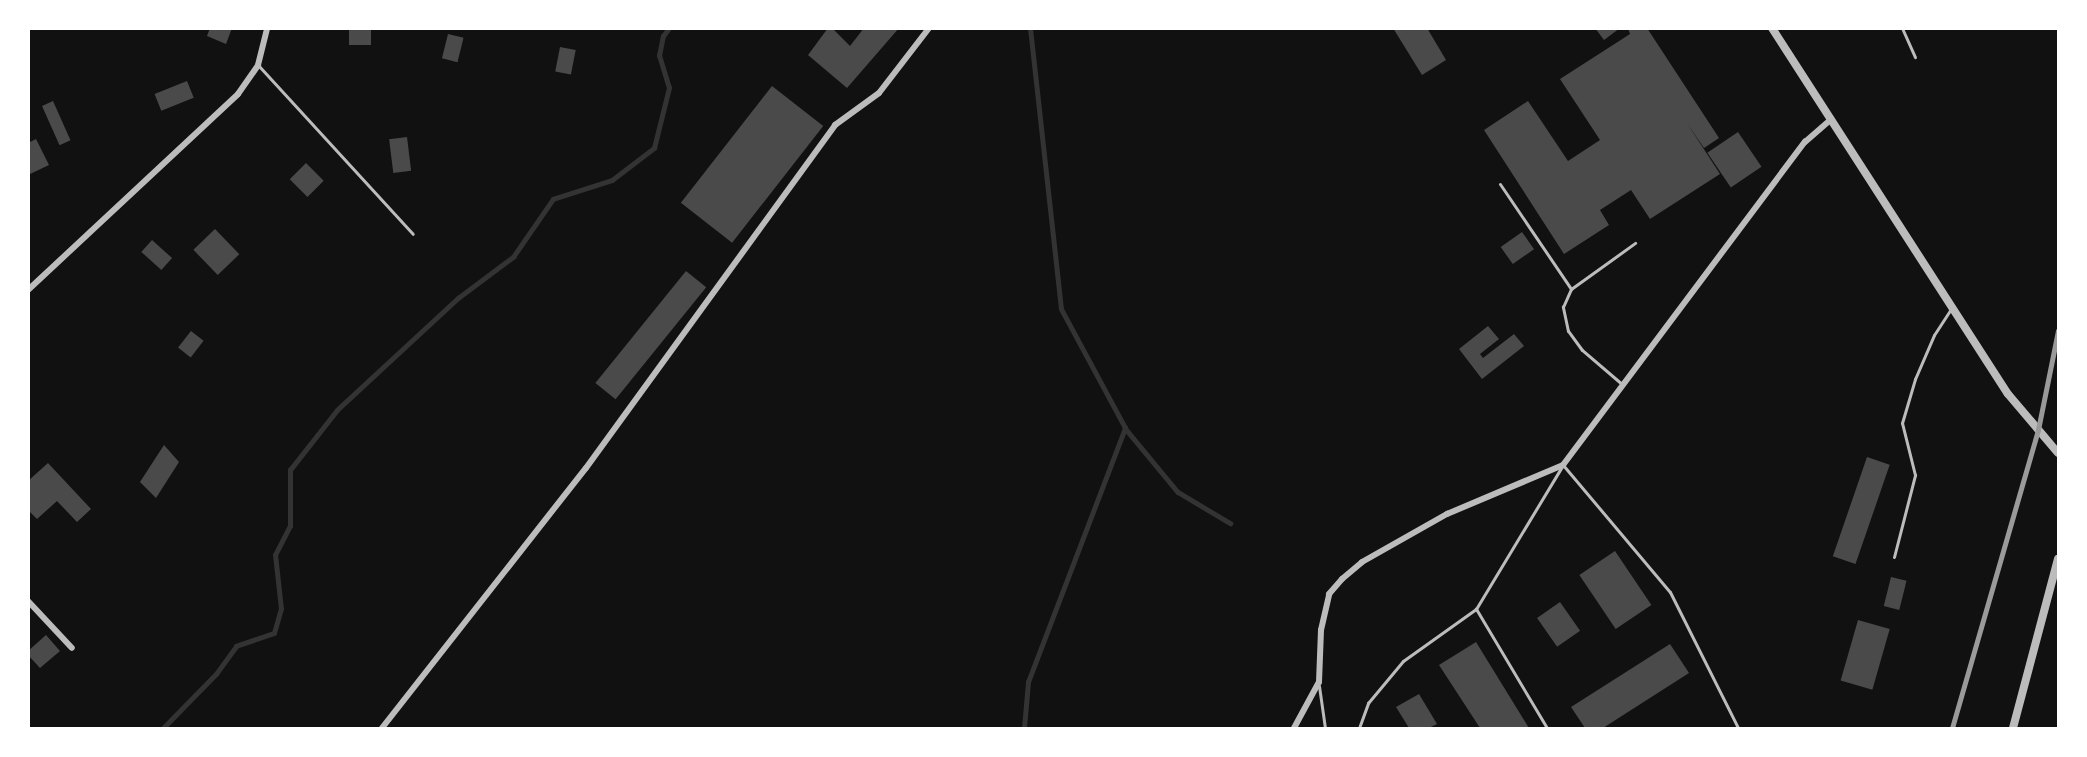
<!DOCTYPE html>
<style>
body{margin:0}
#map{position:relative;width:2087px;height:757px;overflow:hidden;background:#111;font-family:Rubik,sans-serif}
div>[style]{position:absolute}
.stream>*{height:4.5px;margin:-2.25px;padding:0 2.25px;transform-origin:2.25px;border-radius:2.25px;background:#333}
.building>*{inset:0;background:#4a4a4a;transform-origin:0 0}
.service>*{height:3px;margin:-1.5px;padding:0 1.5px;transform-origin:1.5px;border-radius:1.5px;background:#bcbcbc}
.minor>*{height:6px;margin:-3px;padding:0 3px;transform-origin:3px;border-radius:3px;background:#bcbcbc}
.tertiary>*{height:8px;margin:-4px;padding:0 4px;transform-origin:4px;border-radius:4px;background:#bcbcbc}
.rail>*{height:4.5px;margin:-2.25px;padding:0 2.25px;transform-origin:2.25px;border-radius:2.25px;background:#9a9a9a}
span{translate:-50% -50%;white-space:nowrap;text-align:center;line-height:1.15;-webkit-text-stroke:6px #fff;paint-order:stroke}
.frame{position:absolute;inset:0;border:30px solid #fff;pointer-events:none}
</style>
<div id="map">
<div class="stream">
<div style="left:1125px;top:428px;width:83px;rotate:50.4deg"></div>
<div style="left:1178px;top:492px;width:61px;rotate:30.8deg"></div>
<div style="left:163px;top:728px;width:76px;rotate:-45.5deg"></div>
<div style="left:216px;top:674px;width:34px;rotate:-54deg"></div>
<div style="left:236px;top:646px;width:40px;rotate:-18.9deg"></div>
<div style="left:274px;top:633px;width:25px;rotate:-74deg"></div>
<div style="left:281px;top:609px;width:54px;rotate:-96.3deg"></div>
<div style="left:275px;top:555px;width:33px;rotate:-63deg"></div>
<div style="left:290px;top:526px;width:56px;rotate:-90deg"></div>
<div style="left:290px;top:470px;width:76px;rotate:-51.9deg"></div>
<div style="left:337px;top:410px;width:165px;rotate:-42.8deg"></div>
<div style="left:458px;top:298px;width:69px;rotate:-36.7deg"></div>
<div style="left:513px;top:257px;width:70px;rotate:-55.4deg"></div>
<div style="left:553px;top:199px;width:62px;rotate:-17.9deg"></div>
<div style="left:612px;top:180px;width:53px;rotate:-37.3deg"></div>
<div style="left:654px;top:148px;width:62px;rotate:-76deg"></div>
<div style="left:669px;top:88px;width:34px;rotate:-107deg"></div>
<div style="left:659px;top:56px;width:20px;rotate:-79deg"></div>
<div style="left:663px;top:36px;width:10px;rotate:-53deg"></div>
<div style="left:1024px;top:728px;width:46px;rotate:-85deg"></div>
<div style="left:1028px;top:682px;width:272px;rotate:-69.1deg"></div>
<div style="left:1125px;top:428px;width:135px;rotate:-118.3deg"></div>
<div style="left:1061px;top:309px;width:283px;rotate:-96.3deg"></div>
</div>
<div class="building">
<div style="clip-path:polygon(210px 28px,232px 28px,226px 44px,207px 36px)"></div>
<div style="left:349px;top:28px;width:22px;height:17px"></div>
<div style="clip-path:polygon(828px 28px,832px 28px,850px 46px,864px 28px,899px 28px,847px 88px,808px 55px)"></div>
<div style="clip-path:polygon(1393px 28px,1427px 28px,1446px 60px,1422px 75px)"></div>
<div style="clip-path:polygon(1595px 28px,1620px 28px,1604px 40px)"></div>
<div style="clip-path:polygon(1628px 28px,1647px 28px,1719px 138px,1704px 148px,1687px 123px,1720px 174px,1650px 219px,1631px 190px,1600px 210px,1609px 225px,1564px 254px,1484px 130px,1528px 101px,1568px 161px,1600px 140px,1560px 79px,1630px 34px)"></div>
<div style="left:448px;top:34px;width:16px;height:25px;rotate:14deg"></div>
<div style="left:560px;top:47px;width:16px;height:25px;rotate:11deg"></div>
<div style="left:187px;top:81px;width:18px;height:35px;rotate:68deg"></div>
<div style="left:772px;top:86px;width:65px;height:148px;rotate:38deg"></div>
<div style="left:53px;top:101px;width:43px;height:12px;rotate:66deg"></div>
<div style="left:1738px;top:132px;width:42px;height:37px;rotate:56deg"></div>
<div style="left:407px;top:137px;width:34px;height:18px;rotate:83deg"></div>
<div style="clip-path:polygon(36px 139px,49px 165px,28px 175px,28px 143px)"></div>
<div style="left:306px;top:163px;width:25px;height:23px;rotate:45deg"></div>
<div style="left:215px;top:229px;width:35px;height:30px;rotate:46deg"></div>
<div style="left:1522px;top:232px;width:21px;height:26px;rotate:55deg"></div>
<div style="left:152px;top:240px;width:27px;height:16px;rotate:42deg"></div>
<div style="left:686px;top:271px;width:26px;height:144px;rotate:39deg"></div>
<div style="clip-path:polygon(1488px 326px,1499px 339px,1480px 354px,1483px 358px,1514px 334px,1524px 346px,1482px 379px,1459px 349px)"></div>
<div style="left:191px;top:331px;width:16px;height:21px;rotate:38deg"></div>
<div style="clip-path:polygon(164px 445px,179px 462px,156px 498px,140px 482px)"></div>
<div style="left:1867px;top:457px;width:24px;height:105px;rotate:19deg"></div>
<div style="clip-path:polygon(48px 463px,91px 509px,77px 522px,57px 501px,37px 519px,28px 510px,28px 481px)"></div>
<div style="left:1615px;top:551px;width:65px;height:43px;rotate:56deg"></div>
<div style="left:1891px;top:577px;width:16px;height:30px;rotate:14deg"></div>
<div style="left:1560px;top:602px;width:35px;height:28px;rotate:55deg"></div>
<div style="left:1858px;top:620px;width:33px;height:63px;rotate:16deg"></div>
<div style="clip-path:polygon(46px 635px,60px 651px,40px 668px,28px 655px,28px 651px)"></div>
<div style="clip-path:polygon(1476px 642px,1529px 728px,1480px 728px,1439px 665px)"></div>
<div style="clip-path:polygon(1670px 644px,1689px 673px,1603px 728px,1585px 728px,1571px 707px)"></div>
<div style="clip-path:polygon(1419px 694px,1437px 724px,1429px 728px,1409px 728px,1396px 707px)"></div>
</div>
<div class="service">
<div style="left:1902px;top:28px;width:32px;rotate:66deg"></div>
<div style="left:258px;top:65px;width:229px;rotate:47.5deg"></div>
<div style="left:1500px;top:184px;width:127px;rotate:55.9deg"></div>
<div style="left:1623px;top:385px;width:54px;rotate:-139.5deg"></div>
<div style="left:1582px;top:350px;width:24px;rotate:-126deg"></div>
<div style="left:1568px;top:331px;width:25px;rotate:-102deg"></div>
<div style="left:1563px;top:307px;width:20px;rotate:-66deg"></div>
<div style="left:1571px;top:289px;width:79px;rotate:-35.7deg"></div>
<div style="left:1894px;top:557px;width:85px;rotate:-75.6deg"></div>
<div style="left:1915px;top:475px;width:54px;rotate:-104deg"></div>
<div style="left:1902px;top:423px;width:46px;rotate:-73.5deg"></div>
<div style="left:1915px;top:379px;width:48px;rotate:-66.6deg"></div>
<div style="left:1934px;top:335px;width:31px;rotate:-57deg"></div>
<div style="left:1319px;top:686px;width:42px;rotate:81.9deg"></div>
<div style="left:1359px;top:728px;width:27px;rotate:-70deg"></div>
<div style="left:1368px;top:703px;width:55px;rotate:-50.2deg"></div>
<div style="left:1403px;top:661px;width:90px;rotate:-35.5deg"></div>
<div style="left:1547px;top:728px;width:139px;rotate:-120.8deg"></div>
<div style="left:1476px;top:609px;width:168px;rotate:-58.9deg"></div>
<div style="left:1563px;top:465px;width:166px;rotate:49.9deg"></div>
<div style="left:1670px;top:592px;width:152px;rotate:63.4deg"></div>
</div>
<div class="minor">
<div style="left:28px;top:290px;width:287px;rotate:-43deg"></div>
<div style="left:238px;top:94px;width:35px;rotate:-55deg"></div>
<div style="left:258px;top:65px;width:38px;rotate:-76deg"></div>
<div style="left:28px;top:601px;width:64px;rotate:46.9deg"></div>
<div style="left:382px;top:728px;width:330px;rotate:-51.9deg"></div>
<div style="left:586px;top:468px;width:424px;rotate:-54deg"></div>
<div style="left:835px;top:125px;width:54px;rotate:-36deg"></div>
<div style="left:879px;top:93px;width:82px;rotate:-52.4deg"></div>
<div style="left:1294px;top:728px;width:52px;rotate:-61.5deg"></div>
<div style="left:1319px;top:682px;width:52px;rotate:-87.8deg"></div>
<div style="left:1321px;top:630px;width:37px;rotate:-77deg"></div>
<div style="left:1329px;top:594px;width:20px;rotate:-49deg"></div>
<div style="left:1342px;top:579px;width:26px;rotate:-40deg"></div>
<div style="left:1362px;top:562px;width:98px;rotate:-29.5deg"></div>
<div style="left:1447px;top:514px;width:126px;rotate:-22.9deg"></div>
<div style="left:1563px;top:465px;width:404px;rotate:-53.2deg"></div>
<div style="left:1805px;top:142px;width:35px;rotate:-41deg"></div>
</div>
<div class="tertiary">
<div style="left:1772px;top:28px;width:435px;rotate:57.2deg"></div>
<div style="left:2008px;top:394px;width:77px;rotate:49.7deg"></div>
<div style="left:2013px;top:728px;width:175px;rotate:-75.1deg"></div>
</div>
<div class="rail">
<div style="left:1952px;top:728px;width:310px;rotate:-73.9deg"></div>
<div style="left:2038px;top:430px;width:101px;rotate:-78.6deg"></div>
</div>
<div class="frame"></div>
</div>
